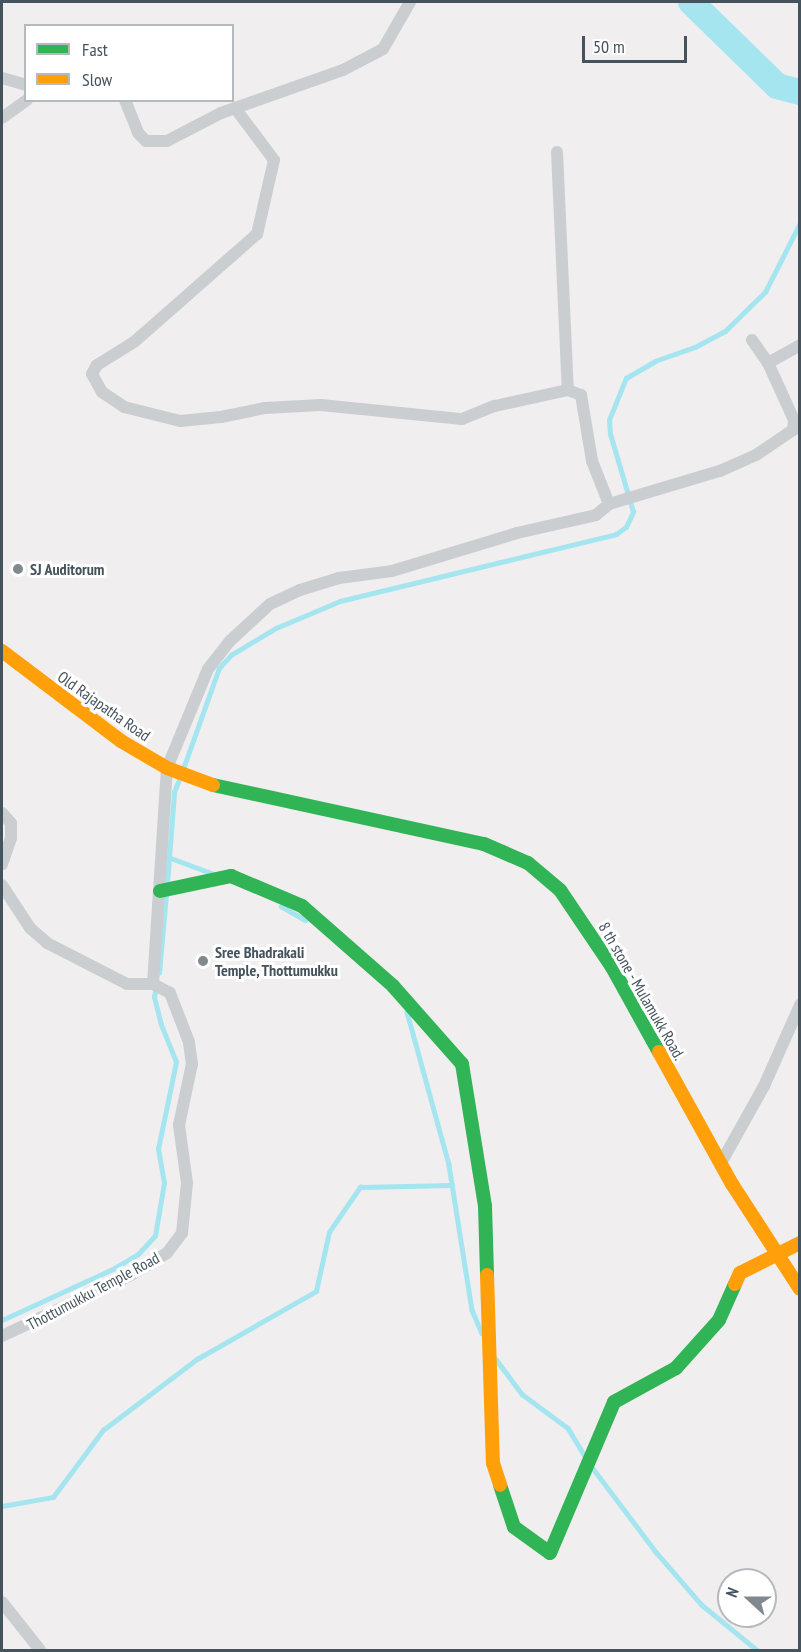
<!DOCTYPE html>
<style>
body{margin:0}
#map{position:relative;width:801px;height:1652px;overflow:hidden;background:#f0eeef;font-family:"PT Sans Narrow",sans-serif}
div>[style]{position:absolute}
.stream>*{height:4.5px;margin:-2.25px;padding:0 2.25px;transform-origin:2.25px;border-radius:2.25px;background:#a4e5f0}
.river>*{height:26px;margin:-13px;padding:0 13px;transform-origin:13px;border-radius:13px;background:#a4e5f0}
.street>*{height:12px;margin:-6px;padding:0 6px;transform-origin:6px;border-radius:6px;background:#caced0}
.fast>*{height:14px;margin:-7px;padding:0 7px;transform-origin:7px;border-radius:7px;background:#30b455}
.slow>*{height:14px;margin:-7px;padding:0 7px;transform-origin:7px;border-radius:7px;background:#ff9f0a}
.dots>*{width:16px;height:16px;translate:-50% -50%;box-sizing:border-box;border:3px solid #fff;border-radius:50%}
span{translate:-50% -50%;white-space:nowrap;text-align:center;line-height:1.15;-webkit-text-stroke:6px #fff;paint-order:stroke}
.poi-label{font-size:16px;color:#45535c;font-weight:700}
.left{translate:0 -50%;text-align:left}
.street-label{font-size:16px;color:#45535c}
.frame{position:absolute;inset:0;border:3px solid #45535c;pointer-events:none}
.legend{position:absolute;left:24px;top:24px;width:210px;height:78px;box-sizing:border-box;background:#fff;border:2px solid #b5babe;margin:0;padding:8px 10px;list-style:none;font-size:18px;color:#45535c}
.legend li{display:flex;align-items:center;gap:12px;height:30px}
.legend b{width:30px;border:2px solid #b5babe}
.north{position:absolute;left:717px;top:1568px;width:60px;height:60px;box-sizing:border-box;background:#fff;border:2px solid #b5babe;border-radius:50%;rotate:291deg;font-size:16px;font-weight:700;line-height:24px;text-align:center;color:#45535c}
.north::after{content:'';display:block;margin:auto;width:21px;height:27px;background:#81898f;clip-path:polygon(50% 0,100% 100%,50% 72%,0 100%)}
.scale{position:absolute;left:582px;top:36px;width:105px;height:27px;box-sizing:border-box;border:3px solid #45535c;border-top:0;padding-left:8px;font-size:18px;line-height:21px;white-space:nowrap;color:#45535c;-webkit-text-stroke:4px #fff;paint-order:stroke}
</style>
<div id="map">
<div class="stream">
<div style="left:183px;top:769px;width:107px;rotate:-70.4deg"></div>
<div style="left:219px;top:668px;width:18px;rotate:-47deg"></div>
<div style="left:231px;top:655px;width:52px;rotate:-31deg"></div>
<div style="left:276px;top:628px;width:69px;rotate:-22.9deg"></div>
<div style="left:340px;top:601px;width:284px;rotate:-13.6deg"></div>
<div style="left:616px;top:534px;width:12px;rotate:-35deg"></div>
<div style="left:626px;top:527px;width:17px;rotate:-65deg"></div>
<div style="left:633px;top:512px;width:81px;rotate:-106.4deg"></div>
<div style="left:610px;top:434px;width:14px;rotate:-94deg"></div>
<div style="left:609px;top:420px;width:45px;rotate:-68deg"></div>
<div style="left:626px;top:378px;width:34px;rotate:-30deg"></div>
<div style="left:655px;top:361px;width:42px;rotate:-19.3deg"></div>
<div style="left:695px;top:347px;width:34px;rotate:-28deg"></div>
<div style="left:725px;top:331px;width:56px;rotate:-44.3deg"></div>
<div style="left:765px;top:292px;width:77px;rotate:-63.1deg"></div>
<div style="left:168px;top:857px;width:46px;rotate:20.4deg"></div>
<div style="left:167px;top:884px;width:92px;rotate:-85.6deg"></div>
<div style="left:174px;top:792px;width:16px;rotate:-68deg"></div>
<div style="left:281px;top:906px;width:28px;rotate:30deg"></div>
<div style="left:159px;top:973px;width:78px;rotate:-84.9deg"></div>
<div style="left:407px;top:1012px;width:159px;rotate:74.6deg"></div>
<div style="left:449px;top:1165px;width:147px;rotate:81deg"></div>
<div style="left:472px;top:1310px;width:25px;rotate:67deg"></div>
<div style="left:2px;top:1320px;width:122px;rotate:-24.7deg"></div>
<div style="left:113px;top:1269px;width:29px;rotate:-31deg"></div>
<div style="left:138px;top:1254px;width:25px;rotate:-47deg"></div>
<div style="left:155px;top:1236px;width:54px;rotate:-80.4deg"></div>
<div style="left:164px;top:1183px;width:35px;rotate:-100deg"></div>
<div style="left:158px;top:1149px;width:89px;rotate:-78.3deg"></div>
<div style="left:176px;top:1062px;width:40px;rotate:-112deg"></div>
<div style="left:161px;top:1025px;width:29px;rotate:-104deg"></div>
<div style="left:154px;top:997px;width:10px;rotate:-79deg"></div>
<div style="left:496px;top:1359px;width:44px;rotate:53.4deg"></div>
<div style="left:522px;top:1394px;width:57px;rotate:36.5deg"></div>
<div style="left:568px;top:1428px;width:35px;rotate:59deg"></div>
<div style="left:592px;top:1467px;width:106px;rotate:53deg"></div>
<div style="left:656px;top:1552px;width:69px;rotate:49.1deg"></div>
<div style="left:701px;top:1604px;width:72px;rotate:39.4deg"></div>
<div style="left:2px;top:1506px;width:52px;rotate:-10deg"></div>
<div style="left:53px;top:1497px;width:84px;rotate:-53.3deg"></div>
<div style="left:103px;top:1430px;width:118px;rotate:-37.1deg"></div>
<div style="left:197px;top:1359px;width:137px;rotate:-29.7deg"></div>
<div style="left:316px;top:1291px;width:60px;rotate:-77.6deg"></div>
<div style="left:329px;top:1232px;width:55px;rotate:-55.4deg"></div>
<div style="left:360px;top:1187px;width:92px;rotate:-1.2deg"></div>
</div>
<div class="river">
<div style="left:691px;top:2px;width:120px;rotate:44.3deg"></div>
<div style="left:777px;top:86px;width:24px;rotate:15deg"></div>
</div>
<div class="street">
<div style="left:2px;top:78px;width:25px;rotate:16deg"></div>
<div style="left:125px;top:100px;width:35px;rotate:68deg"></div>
<div style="left:138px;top:133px;width:11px;rotate:45deg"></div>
<div style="left:146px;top:141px;width:21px"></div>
<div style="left:167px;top:141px;width:61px;rotate:-27.4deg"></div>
<div style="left:221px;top:113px;width:129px;rotate:-19.4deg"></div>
<div style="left:343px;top:70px;width:45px;rotate:-27.7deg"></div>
<div style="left:383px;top:49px;width:54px;rotate:-60.1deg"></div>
<div style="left:235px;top:108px;width:65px;rotate:53.1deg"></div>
<div style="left:274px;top:160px;width:76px;rotate:102.9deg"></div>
<div style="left:257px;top:234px;width:164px;rotate:138.7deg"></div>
<div style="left:134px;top:342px;width:44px;rotate:148.1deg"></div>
<div style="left:97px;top:365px;width:10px;rotate:119deg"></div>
<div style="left:92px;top:374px;width:21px;rotate:61deg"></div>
<div style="left:102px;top:392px;width:27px;rotate:34deg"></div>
<div style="left:124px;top:407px;width:58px;rotate:14deg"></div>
<div style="left:180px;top:421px;width:41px;rotate:-5.6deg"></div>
<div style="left:221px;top:417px;width:45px;rotate:-11.6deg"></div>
<div style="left:265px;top:408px;width:56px;rotate:-3.1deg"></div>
<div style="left:321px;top:405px;width:142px;rotate:5.7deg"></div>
<div style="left:462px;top:419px;width:35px;rotate:-22deg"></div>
<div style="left:495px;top:406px;width:75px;rotate:-12.4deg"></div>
<div style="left:568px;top:390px;width:14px;rotate:21deg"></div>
<div style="left:581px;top:395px;width:67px;rotate:80.5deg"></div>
<div style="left:592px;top:461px;width:46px;rotate:68.4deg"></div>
<div style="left:2px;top:118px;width:31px;rotate:-36deg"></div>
<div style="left:557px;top:152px;width:238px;rotate:87.4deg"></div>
<div style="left:752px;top:340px;width:28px;rotate:55deg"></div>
<div style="left:2px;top:813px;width:13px;rotate:48deg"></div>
<div style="left:11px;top:823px;width:15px;rotate:90deg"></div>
<div style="left:11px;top:838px;width:28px;rotate:109deg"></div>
<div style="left:2px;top:885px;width:51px;rotate:56.9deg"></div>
<div style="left:30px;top:928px;width:23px;rotate:41deg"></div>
<div style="left:47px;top:943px;width:90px;rotate:27.1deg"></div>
<div style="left:127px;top:984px;width:26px"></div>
<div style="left:153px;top:984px;width:216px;rotate:-86.3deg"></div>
<div style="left:167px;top:768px;width:107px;rotate:-67.5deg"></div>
<div style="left:208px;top:669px;width:36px;rotate:-52deg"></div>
<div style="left:230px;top:641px;width:54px;rotate:-42.8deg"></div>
<div style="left:270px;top:604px;width:33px;rotate:-25deg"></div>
<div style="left:300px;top:590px;width:41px;rotate:-17.1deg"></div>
<div style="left:339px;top:578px;width:53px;rotate:-7.5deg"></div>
<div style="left:392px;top:571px;width:131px;rotate:-16.9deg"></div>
<div style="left:517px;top:533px;width:81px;rotate:-12.8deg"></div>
<div style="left:596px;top:515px;width:17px;rotate:-40deg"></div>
<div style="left:609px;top:504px;width:116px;rotate:-16.6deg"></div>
<div style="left:720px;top:471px;width:39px;rotate:-24deg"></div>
<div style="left:756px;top:455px;width:45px;rotate:-34deg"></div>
<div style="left:793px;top:430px;width:10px;rotate:-84deg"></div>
<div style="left:794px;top:420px;width:63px;rotate:-114.5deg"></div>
<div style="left:768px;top:363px;width:37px;rotate:-29deg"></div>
<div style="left:721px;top:1163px;width:88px;rotate:-60.8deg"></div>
<div style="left:764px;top:1086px;width:89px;rotate:-66deg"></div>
<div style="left:2px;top:1336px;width:143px;rotate:-25.3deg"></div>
<div style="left:131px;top:1275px;width:42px;rotate:-31.4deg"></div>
<div style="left:167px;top:1253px;width:25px;rotate:-53deg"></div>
<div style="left:182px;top:1233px;width:50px;rotate:-84.3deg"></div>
<div style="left:187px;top:1183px;width:59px;rotate:-97.9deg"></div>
<div style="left:179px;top:1125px;width:62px;rotate:-78deg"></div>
<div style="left:192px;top:1064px;width:22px;rotate:-98deg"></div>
<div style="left:189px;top:1042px;width:53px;rotate:-111.2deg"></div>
<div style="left:170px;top:993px;width:19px;rotate:-152deg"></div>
<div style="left:2px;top:1602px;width:61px;rotate:51.6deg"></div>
</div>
<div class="fast">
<div style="left:213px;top:785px;width:277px;rotate:12.3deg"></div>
<div style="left:484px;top:844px;width:48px;rotate:23.4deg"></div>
<div style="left:528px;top:863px;width:42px;rotate:40.2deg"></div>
<div style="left:560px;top:890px;width:93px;rotate:56deg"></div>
<div style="left:612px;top:967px;width:97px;rotate:61.1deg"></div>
<div style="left:160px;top:891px;width:73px;rotate:-11.9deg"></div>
<div style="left:231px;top:876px;width:77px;rotate:22.9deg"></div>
<div style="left:302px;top:906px;width:121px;rotate:41.3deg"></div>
<div style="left:393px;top:986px;width:104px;rotate:48.5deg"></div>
<div style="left:462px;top:1064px;width:144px;rotate:80.8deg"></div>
<div style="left:485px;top:1206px;width:69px;rotate:88.3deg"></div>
<div style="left:500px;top:1485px;width:44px;rotate:71.6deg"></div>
<div style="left:514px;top:1527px;width:44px;rotate:35.8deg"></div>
<div style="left:550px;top:1553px;width:164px;rotate:-67deg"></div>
<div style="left:614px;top:1402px;width:71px;rotate:-28.7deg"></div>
<div style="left:676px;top:1368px;width:64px;rotate:-48.1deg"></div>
<div style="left:719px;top:1320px;width:39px;rotate:-66deg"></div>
</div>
<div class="slow">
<div style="left:2px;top:651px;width:149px;rotate:37.1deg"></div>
<div style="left:121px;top:741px;width:53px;rotate:30.4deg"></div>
<div style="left:167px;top:768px;width:49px;rotate:20.3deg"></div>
<div style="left:659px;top:1052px;width:151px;rotate:61.1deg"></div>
<div style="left:732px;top:1184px;width:125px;rotate:57.1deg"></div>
<div style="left:487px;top:1275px;width:188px;rotate:88.2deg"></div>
<div style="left:493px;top:1463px;width:23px;rotate:72deg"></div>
<div style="left:735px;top:1284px;width:12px;rotate:-66deg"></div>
<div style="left:740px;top:1273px;width:67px;rotate:-26.6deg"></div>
</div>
<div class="dots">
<div style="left:18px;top:569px;background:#81898f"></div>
<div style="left:203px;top:961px;background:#81898f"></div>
</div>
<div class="poi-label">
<span class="left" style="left:30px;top:569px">SJ Auditorum</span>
<span class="left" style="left:215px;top:961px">Sree Bhadrakali<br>Temple, Thottumukku</span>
</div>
<div class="street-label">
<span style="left:104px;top:706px;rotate:35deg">Old Rajapatha Road</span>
<span style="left:642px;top:991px;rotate:60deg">8 th stone - Mulamukk Road.</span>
<span style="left:93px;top:1291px;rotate:-28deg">Thottumukku Temple Road</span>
</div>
<div class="frame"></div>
<ul class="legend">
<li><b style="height:8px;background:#30b455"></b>Fast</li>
<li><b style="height:8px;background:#ff9f0a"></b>Slow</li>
</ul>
<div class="north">N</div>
<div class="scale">50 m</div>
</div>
